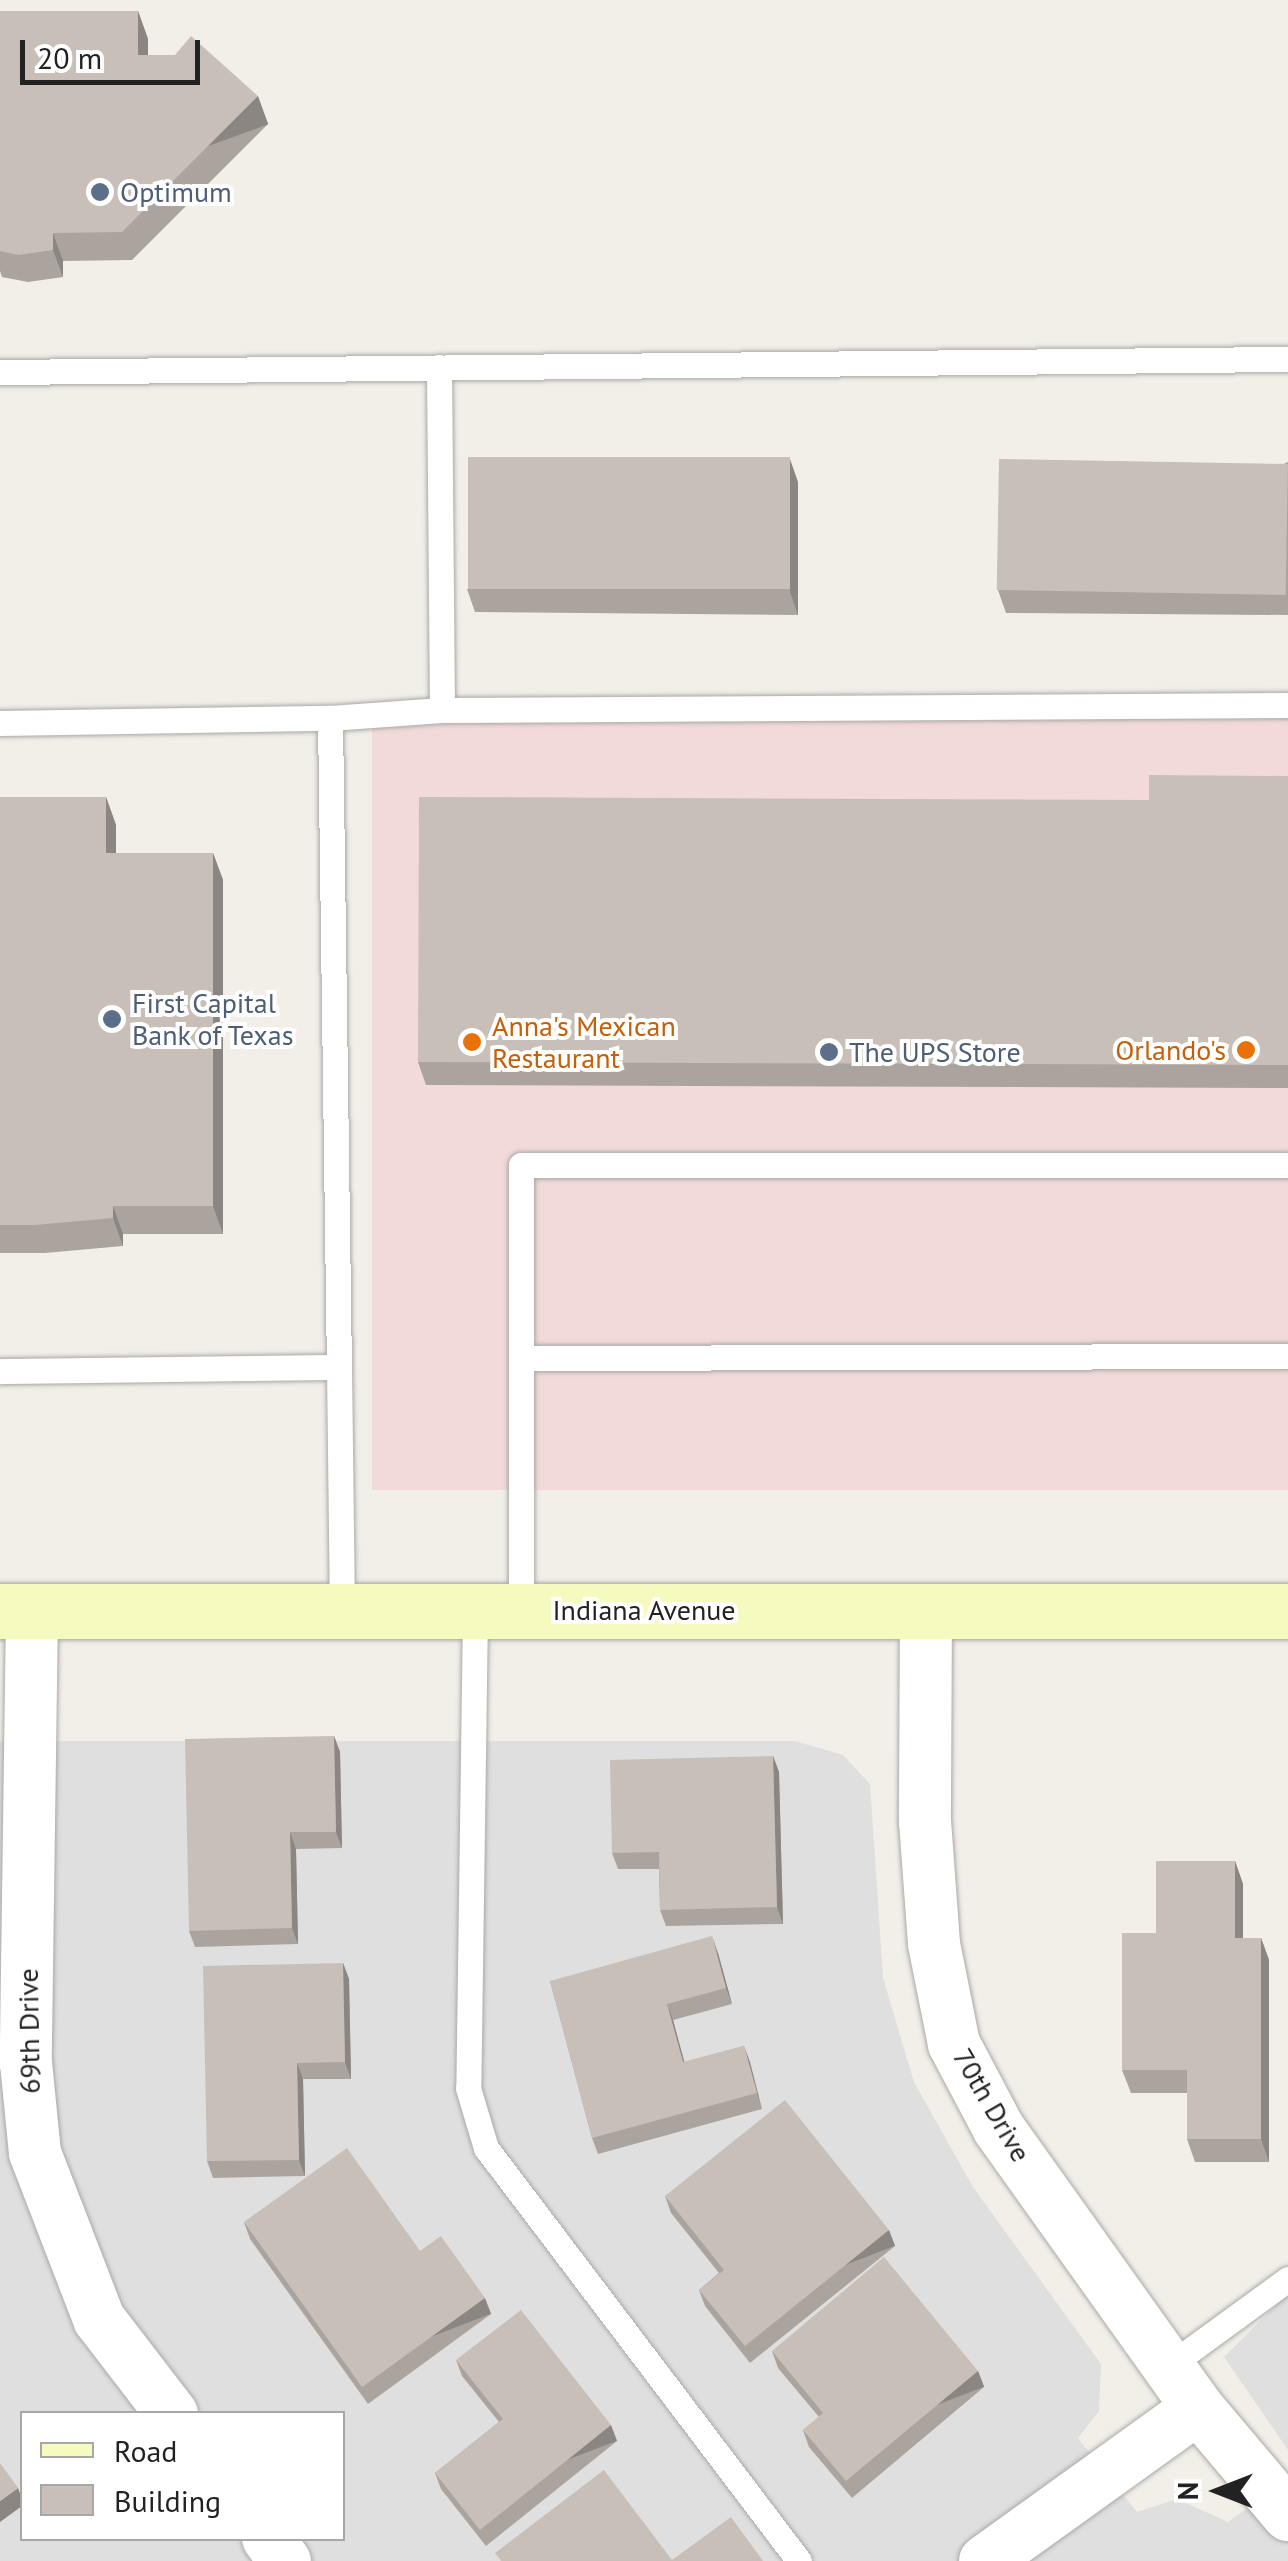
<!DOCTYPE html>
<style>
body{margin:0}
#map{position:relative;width:1288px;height:2561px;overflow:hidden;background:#f2efe9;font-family:"PT Sans",sans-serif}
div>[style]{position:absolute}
.residential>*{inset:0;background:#e0dfdf}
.commercial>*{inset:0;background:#f2dad9;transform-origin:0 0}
.roads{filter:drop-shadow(0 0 2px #a9a9a9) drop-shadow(0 0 2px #a9a9a9)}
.lane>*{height:25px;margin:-12.5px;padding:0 12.5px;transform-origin:12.5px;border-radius:12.5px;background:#fff}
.street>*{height:52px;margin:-26px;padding:0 26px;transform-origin:26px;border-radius:26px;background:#fff}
.secondary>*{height:55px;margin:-27.5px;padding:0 27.5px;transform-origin:27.5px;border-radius:27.5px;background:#f7fabf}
.wall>*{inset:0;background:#aba49e}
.shaded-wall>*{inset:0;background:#8b8681;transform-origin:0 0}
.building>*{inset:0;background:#c7bfb8;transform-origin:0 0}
.dots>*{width:28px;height:28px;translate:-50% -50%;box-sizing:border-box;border:5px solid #fff;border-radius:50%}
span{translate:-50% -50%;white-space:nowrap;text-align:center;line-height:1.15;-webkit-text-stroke:8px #fff;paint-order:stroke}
.service-label{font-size:28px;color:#4e5e75}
.left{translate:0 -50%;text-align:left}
.food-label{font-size:28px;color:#c56008}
.right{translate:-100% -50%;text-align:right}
.street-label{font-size:28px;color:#222}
.legend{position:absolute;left:20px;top:2411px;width:325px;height:130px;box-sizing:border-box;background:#fff;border:2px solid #a7a7a7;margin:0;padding:12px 18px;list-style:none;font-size:30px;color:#222}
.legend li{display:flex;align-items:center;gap:20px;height:50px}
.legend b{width:50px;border:2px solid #a7a7a7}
.north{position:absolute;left:1168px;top:2441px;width:100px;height:100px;-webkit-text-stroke:8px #fff;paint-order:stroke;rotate:270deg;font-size:28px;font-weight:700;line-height:40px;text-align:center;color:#222}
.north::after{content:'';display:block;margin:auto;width:35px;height:45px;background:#222;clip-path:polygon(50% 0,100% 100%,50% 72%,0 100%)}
.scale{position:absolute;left:20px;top:40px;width:180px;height:45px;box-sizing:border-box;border:5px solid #222;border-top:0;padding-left:12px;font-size:30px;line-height:35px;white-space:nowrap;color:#222;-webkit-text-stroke:8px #fff;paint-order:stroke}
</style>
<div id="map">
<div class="residential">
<div style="clip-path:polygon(evenodd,0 1741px,795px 1741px,843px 1755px,870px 1784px,883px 1978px,914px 2082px,973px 2187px,1101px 2364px,1099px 2411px,1078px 2438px,1137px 2512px,1177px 2499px,1228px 2522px,1288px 2479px,1288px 2561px,0 2561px,0 1741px,22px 2414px,342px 2414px,342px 2538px,22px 2538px,22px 2414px)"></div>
<div style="clip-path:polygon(1288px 2293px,1288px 2450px,1224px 2357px)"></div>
</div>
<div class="commercial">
<div style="left:1288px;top:702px;width:788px;height:916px;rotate:90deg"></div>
</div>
<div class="roads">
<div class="lane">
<div style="left:439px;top:367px;width:343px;rotate:89.5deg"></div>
<div style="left:442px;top:710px;width:846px;rotate:-0.34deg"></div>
<div style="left:0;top:372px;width:1288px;rotate:-0.58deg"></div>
<div style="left:330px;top:718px;width:112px;rotate:-4.1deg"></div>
<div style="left:0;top:723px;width:330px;rotate:-0.9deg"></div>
<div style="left:330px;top:718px;width:649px;rotate:89.21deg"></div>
<div style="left:521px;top:1358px;width:767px;rotate:-0.15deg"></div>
<div style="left:0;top:1371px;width:339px;rotate:-0.7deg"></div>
<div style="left:339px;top:1367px;width:243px;rotate:89.3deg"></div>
<div style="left:521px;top:1610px;width:445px;rotate:-90deg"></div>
<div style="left:521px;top:1165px;width:767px"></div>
<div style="left:475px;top:1611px;width:477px;rotate:90.8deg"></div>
<div style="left:468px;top:2088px;width:63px;rotate:73.3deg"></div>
<div style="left:486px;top:2148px;width:518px;rotate:52.84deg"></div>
<div style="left:1170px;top:2365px;width:146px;rotate:-36.1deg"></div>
</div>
<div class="street">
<div style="left:926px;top:1610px;width:211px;rotate:90.3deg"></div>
<div style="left:925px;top:1821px;width:123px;rotate:85.8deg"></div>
<div style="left:934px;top:1944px;width:102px;rotate:78.7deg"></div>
<div style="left:954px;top:2044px;width:96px;rotate:62.1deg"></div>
<div style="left:999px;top:2129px;width:343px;rotate:54.5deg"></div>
<div style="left:1198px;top:2408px;width:140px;rotate:49.9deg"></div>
<div style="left:32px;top:1611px;width:452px;rotate:90.8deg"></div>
<div style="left:26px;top:2063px;width:90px;rotate:84.3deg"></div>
<div style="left:35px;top:2153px;width:178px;rotate:68.9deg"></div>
<div style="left:99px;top:2319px;width:120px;rotate:52.5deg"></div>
<div style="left:268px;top:2538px;width:29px;rotate:54deg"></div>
<div style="left:985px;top:2561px;width:262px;rotate:-35.7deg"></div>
</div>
<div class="secondary">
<div style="left:0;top:1611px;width:1288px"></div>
</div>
</div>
<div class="wall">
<div style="clip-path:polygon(0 11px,138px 11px,148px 39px,148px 55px,268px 124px,132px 260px,63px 261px,63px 277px,28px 282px,2px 277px,0 271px)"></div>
<div style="clip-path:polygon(1288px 462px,1288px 615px,1006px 613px,998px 590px)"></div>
<div style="clip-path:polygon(798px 482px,798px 615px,475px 612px,467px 589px)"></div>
<div style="clip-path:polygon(1288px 776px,1288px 1088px,426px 1085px,418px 1062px,1149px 800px)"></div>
<div style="clip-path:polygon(0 797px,106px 797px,116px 825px,116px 853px,213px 853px,223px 880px,223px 1234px,123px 1234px,123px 1246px,45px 1253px,0 1253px)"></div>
<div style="clip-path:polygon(334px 1736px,340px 1752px,342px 1848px,296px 1849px,298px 1944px,195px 1947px,189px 1931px)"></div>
<div style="clip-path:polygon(773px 1756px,779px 1772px,783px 1924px,666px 1926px,660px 1910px,659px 1869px,618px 1869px,612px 1853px)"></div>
<div style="clip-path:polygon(1235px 1861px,1243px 1884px,1243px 1938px,1261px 1938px,1269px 1960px,1269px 2162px,1195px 2162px,1187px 2139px,1187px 2093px,1131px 2093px,1122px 2070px)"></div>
<div style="clip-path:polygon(718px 1953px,732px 2004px,673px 2020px,684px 2062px,744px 2046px,762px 2109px,598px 2154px,592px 2138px,550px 1981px)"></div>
<div style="clip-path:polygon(343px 1963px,349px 1979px,351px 2079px,303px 2079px,305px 2176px,213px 2178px,207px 2161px)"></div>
<div style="clip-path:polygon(665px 2196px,895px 2246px,750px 2363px,705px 2306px,699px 2290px,719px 2273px,671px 2213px)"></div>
<div style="clip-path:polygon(244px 2222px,420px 2251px,491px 2314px,368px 2404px,250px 2239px)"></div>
<div style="clip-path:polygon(772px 2351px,978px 2371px,984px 2387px,852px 2498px,809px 2447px,803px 2430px,819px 2417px,778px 2368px)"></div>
<div style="clip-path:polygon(456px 2360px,617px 2441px,486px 2546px,441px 2489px,435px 2473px,499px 2422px,462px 2376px)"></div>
</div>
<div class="shaded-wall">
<div style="clip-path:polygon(138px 11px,148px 39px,148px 82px,138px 55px)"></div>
<div style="left:258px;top:96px;width:30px;height:192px;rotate:70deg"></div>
<div style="clip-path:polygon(53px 233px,63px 261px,63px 277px,53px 250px)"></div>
<div style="clip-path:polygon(790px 459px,798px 482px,798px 615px,790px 592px)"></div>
<div style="clip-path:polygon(106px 797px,116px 825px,116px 880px,106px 853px)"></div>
<div style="clip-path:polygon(213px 853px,223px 880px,223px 1234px,213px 1206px)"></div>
<div style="clip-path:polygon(113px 1206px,123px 1234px,123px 1246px,113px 1218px)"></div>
<div style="clip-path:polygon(334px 1736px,340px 1752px,342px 1848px,336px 1832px)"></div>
<div style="clip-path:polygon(773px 1756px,779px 1772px,783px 1924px,777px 1907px)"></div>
<div style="clip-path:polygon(290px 1832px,296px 1849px,298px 1944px,292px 1928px)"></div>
<div style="clip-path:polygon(1235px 1861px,1243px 1884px,1243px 1960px,1235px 1938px)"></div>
<div style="clip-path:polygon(712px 1936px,718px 1953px,732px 2004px,726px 1988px)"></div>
<div style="clip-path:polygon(1261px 1938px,1269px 1960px,1269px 2162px,1261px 2139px)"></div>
<div style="clip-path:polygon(343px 1963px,349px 1979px,351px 2079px,345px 2062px)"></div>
<div style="clip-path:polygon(667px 2004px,673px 2020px,689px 2079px,683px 2062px)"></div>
<div style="clip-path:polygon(744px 2046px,750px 2062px,762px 2109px,757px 2093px)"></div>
<div style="clip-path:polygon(297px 2063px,303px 2079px,305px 2176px,299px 2160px)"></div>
<div style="left:889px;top:2230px;width:17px;height:185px;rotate:69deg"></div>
<div style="left:485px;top:2298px;width:17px;height:152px;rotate:69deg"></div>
<div style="left:978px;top:2371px;width:17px;height:172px;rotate:69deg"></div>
<div style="left:611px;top:2425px;width:17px;height:168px;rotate:69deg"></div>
<div style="clip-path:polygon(18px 2488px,22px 2499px,22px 2506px,0 2522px,0 2501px)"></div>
</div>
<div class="building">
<div style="clip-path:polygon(0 11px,138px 11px,138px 55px,175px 55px,191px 36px,258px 96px,122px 232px,53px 233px,53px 250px,18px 255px,0 251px)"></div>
<div style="left:468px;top:457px;width:322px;height:132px"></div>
<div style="left:999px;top:459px;width:289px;height:131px;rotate:1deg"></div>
<div style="clip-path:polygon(1149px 775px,1288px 776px,1288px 1065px,418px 1062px,419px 797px,1149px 800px)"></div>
<div style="clip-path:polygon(0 797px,106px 797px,106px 853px,213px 853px,213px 1206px,113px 1206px,113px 1218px,35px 1225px,0 1225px)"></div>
<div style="clip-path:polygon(334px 1736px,336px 1832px,290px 1832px,292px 1928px,189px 1931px,185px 1739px)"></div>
<div style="clip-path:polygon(773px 1756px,777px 1907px,660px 1910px,659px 1852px,612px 1853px,610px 1760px)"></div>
<div style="clip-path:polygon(1156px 1861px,1235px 1861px,1235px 1938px,1261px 1938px,1261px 2139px,1187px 2139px,1187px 2070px,1122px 2070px,1122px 1933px,1156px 1933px)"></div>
<div style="clip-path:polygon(712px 1936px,726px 1988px,667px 2004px,683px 2062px,744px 2046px,757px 2093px,592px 2138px,550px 1981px)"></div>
<div style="clip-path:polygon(343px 1963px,345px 2062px,297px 2063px,299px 2160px,207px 2161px,203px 1966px)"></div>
<div style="clip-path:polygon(785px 2100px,889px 2230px,745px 2346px,699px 2290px,724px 2270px,665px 2196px)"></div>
<div style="clip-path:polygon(347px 2148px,420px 2251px,441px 2236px,485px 2298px,362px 2387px,244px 2222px)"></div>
<div style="clip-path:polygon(884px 2257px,978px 2371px,846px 2481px,803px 2430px,823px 2413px,772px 2351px)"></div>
<div style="clip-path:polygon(521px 2310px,611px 2425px,480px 2530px,435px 2473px,503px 2419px,456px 2360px)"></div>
<div style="clip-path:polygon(0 2463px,18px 2488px,0 2501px)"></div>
<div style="clip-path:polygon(604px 2470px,672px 2560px,731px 2517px,763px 2561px,501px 2561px,495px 2553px)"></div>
</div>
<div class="dots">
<div style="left:100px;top:192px;background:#5c6f8a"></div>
<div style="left:112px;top:1019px;background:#5c6f8a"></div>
<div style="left:472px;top:1042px;background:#e8710a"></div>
<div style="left:1246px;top:1050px;background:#e8710a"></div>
<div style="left:829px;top:1052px;background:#5c6f8a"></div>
</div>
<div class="service-label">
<span class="left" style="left:120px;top:192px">Optimum</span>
<span class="left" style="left:132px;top:1019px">First Capital<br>Bank of Texas</span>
<span class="left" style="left:849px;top:1052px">The UPS Store</span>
</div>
<div class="food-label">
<span class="left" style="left:492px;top:1042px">Anna's Mexican<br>Restaurant</span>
<span class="right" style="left:1226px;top:1050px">Orlando's</span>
</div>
<div class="street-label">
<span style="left:644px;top:1610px">Indiana Avenue</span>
<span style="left:29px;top:2031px;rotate:-91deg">69th Drive</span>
<span style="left:992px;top:2105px;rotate:60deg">70th Drive</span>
</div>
<ul class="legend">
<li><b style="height:12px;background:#f7fabf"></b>Road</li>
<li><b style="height:28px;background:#c7bfb8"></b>Building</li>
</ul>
<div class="north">N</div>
<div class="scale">20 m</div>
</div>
